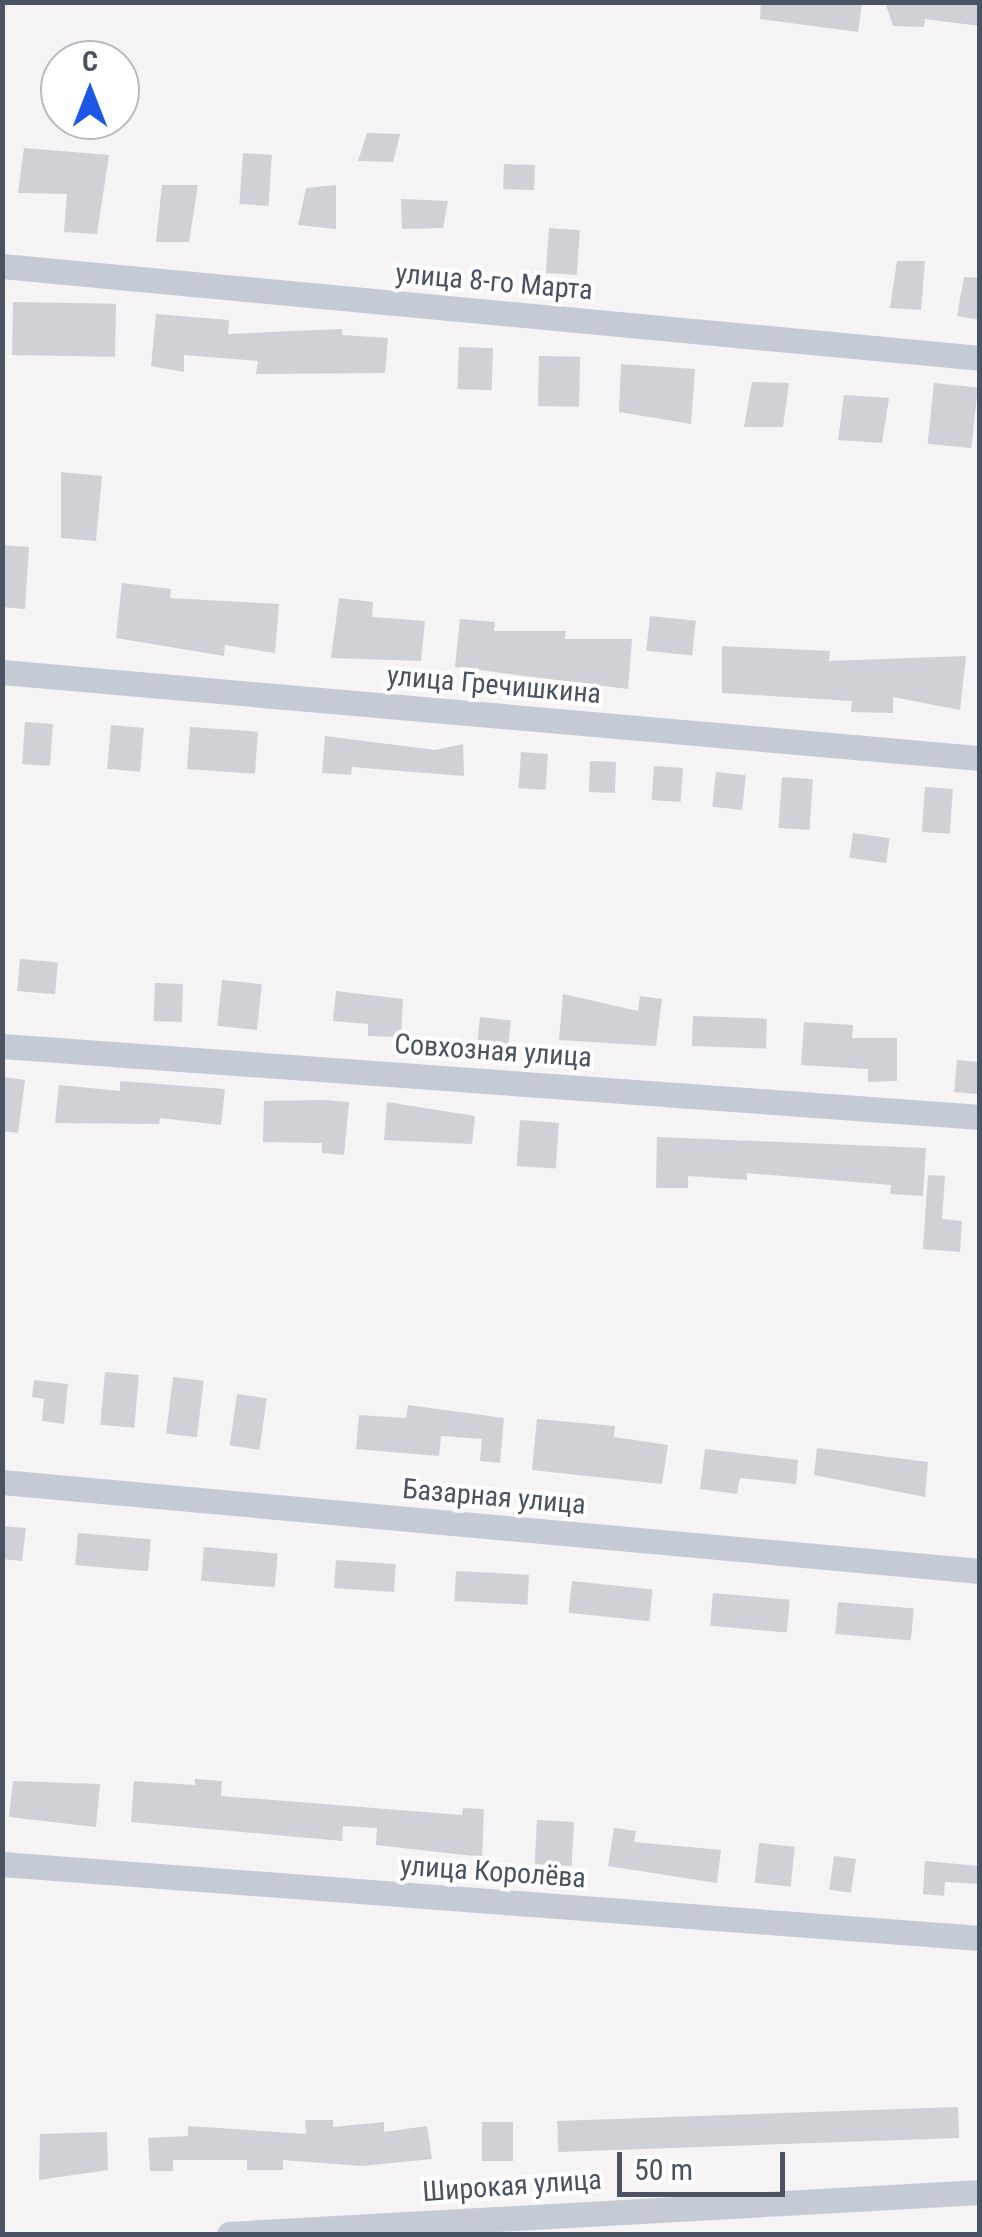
<!DOCTYPE html>
<meta charset="utf-8">
<style>
body{margin:0}
#map{position:relative;width:982px;height:2237px;overflow:hidden;background:#f5f3f3;font-family:"Roboto Condensed",sans-serif}
div>[style]{position:absolute}
.building>*{inset:0;background:#cfd1d7;transform-origin:0 0}
.minor>*{height:25px;margin:-12.5px;padding:0 12.5px;transform-origin:12.5px;border-radius:12.5px;background:#c4cbd4}
span{translate:-50% -50%;white-space:nowrap;text-align:center;line-height:1.15;-webkit-text-stroke:8px #fff;paint-order:stroke}
.street-label{font-size:28px;color:#4a5361}
.frame{position:absolute;inset:0;border:5px solid #4a5361;pointer-events:none}
.north{position:absolute;left:40px;top:40px;width:100px;height:100px;box-sizing:border-box;background:#fff;border:2px solid #b7bac0;border-radius:50%;rotate:0deg;font-size:28px;font-weight:700;line-height:40px;text-align:center;color:#4a5361}
.north::after{content:'';display:block;margin:auto;width:35px;height:45px;background:#1c57e6;clip-path:polygon(50% 0,100% 100%,50% 72%,0 100%)}
.scale{position:absolute;left:617px;top:2152px;width:168px;height:45px;box-sizing:border-box;border:5px solid #4a5361;border-top:0;padding-left:12px;font-size:30px;line-height:35px;white-space:nowrap;color:#4a5361;-webkit-text-stroke:8px #fff;paint-order:stroke}
</style>
<div id="map">
<div class="building">
<div style="clip-path:polygon(761px 2px,862px 2px,858px 32px,760px 19px)"></div>
<div style="clip-path:polygon(885px 2px,980px 2px,980px 26px,925px 19px,924px 27px,893px 26px)"></div>
<div style="clip-path:polygon(367px 133px,400px 134px,393px 162px,358px 161px)"></div>
<div style="clip-path:polygon(24px 148px,109px 155px,97px 234px,64px 232px,67px 194px,18px 193px)"></div>
<div style="left:243px;top:153px;width:29px;height:51px;rotate:4deg"></div>
<div style="left:504px;top:164px;width:31px;height:25px;rotate:2deg"></div>
<div style="clip-path:polygon(162px 185px,198px 185px,189px 242px,156px 242px)"></div>
<div style="clip-path:polygon(336px 185px,336px 229px,298px 225px,306px 188px)"></div>
<div style="clip-path:polygon(401px 199px,448px 201px,443px 228px,402px 229px)"></div>
<div style="left:549px;top:228px;width:31px;height:45px;rotate:4deg"></div>
<div style="clip-path:polygon(897px 261px,925px 261px,921px 310px,890px 308px)"></div>
<div style="clip-path:polygon(964px 277px,980px 278px,980px 320px,957px 316px)"></div>
<div style="left:13px;top:302px;width:103px;height:53px;rotate:1deg"></div>
<div style="clip-path:polygon(156px 314px,229px 320px,228px 334px,342px 329px,342px 335px,388px 338px,385px 373px,256px 374px,258px 361px,184px 355px,184px 372px,151px 366px)"></div>
<div style="left:459px;top:347px;width:34px;height:42px;rotate:2deg"></div>
<div style="left:539px;top:356px;width:41px;height:50px;rotate:1deg"></div>
<div style="clip-path:polygon(621px 364px,695px 369px,691px 424px,619px 412px)"></div>
<div style="clip-path:polygon(752px 382px,789px 383px,783px 427px,744px 427px)"></div>
<div style="left:934px;top:383px;width:44px;height:61px;rotate:6deg"></div>
<div style="clip-path:polygon(844px 395px,889px 398px,882px 443px,838px 440px)"></div>
<div style="clip-path:polygon(61px 472px,102px 476px,96px 541px,61px 538px)"></div>
<div style="clip-path:polygon(2px 545px,29px 547px,25px 609px,2px 607px)"></div>
<div style="clip-path:polygon(122px 583px,171px 589px,170px 598px,279px 604px,275px 653px,225px 645px,224px 656px,116px 638px)"></div>
<div style="clip-path:polygon(339px 598px,373px 602px,372px 617px,425px 621px,421px 661px,331px 658px)"></div>
<div style="left:650px;top:616px;width:46px;height:35px;rotate:6deg"></div>
<div style="clip-path:polygon(460px 619px,495px 622px,494px 631px,566px 631px,565px 639px,632px 639px,628px 689px,455px 667px)"></div>
<div style="clip-path:polygon(722px 646px,830px 651px,829px 661px,966px 656px,960px 710px,893px 697px,893px 713px,851px 712px,852px 701px,722px 693px)"></div>
<div style="left:25px;top:722px;width:28px;height:42px;rotate:4deg"></div>
<div style="left:111px;top:725px;width:33px;height:44px;rotate:5deg"></div>
<div style="left:190px;top:727px;width:68px;height:42px;rotate:4deg"></div>
<div style="clip-path:polygon(325px 736px,435px 750px,463px 744px,464px 776px,352px 767px,351px 775px,322px 773px)"></div>
<div style="left:521px;top:752px;width:27px;height:36px;rotate:4deg"></div>
<div style="left:590px;top:761px;width:26px;height:31px;rotate:2deg"></div>
<div style="left:654px;top:766px;width:29px;height:34px;rotate:4deg"></div>
<div style="left:716px;top:772px;width:30px;height:35px;rotate:6deg"></div>
<div style="left:782px;top:777px;width:31px;height:51px;rotate:4deg"></div>
<div style="left:925px;top:787px;width:28px;height:45px;rotate:4deg"></div>
<div style="left:853px;top:833px;width:37px;height:25px;rotate:8deg"></div>
<div style="left:20px;top:959px;width:38px;height:32px;rotate:5deg"></div>
<div style="left:222px;top:980px;width:40px;height:46px;rotate:6deg"></div>
<div style="left:155px;top:983px;width:28px;height:38px;rotate:2deg"></div>
<div style="clip-path:polygon(336px 991px,403px 999px,401px 1037px,368px 1036px,368px 1024px,333px 1021px)"></div>
<div style="clip-path:polygon(563px 994px,638px 1011px,640px 996px,662px 999px,656px 1046px,559px 1040px)"></div>
<div style="left:693px;top:1016px;width:74px;height:30px;rotate:2deg"></div>
<div style="left:480px;top:1017px;width:31px;height:30px;rotate:6deg"></div>
<div style="clip-path:polygon(804px 1022px,853px 1025px,852px 1038px,897px 1038px,897px 1081px,868px 1082px,868px 1069px,801px 1065px)"></div>
<div style="left:957px;top:1060px;width:23px;height:32px;rotate:5deg"></div>
<div style="clip-path:polygon(2px 1077px,25px 1080px,18px 1133px,2px 1131px)"></div>
<div style="clip-path:polygon(120px 1081px,225px 1089px,221px 1125px,160px 1118px,159px 1124px,55px 1123px,59px 1085px,120px 1091px)"></div>
<div style="clip-path:polygon(326px 1100px,349px 1102px,344px 1155px,322px 1153px,322px 1143px,263px 1142px,264px 1101px)"></div>
<div style="clip-path:polygon(387px 1102px,475px 1116px,472px 1144px,384px 1140px)"></div>
<div style="left:520px;top:1120px;width:39px;height:46px;rotate:4deg"></div>
<div style="clip-path:polygon(657px 1137px,926px 1148px,923px 1196px,890px 1194px,891px 1185px,747px 1173px,747px 1180px,688px 1176px,688px 1188px,656px 1188px)"></div>
<div style="clip-path:polygon(928px 1175px,945px 1176px,942px 1219px,962px 1221px,960px 1252px,923px 1249px)"></div>
<div style="left:105px;top:1372px;width:34px;height:53px;rotate:5deg"></div>
<div style="left:173px;top:1377px;width:31px;height:57px;rotate:7deg"></div>
<div style="clip-path:polygon(34px 1380px,68px 1384px,64px 1424px,42px 1421px,44px 1399px,32px 1397px)"></div>
<div style="left:237px;top:1394px;width:30px;height:52px;rotate:8deg"></div>
<div style="clip-path:polygon(408px 1405px,504px 1418px,500px 1463px,480px 1461px,482px 1439px,441px 1436px,439px 1456px,356px 1449px,359px 1415px,406px 1418px)"></div>
<div style="clip-path:polygon(537px 1419px,615px 1426px,614px 1437px,668px 1445px,662px 1484px,532px 1470px)"></div>
<div style="clip-path:polygon(817px 1448px,928px 1462px,925px 1497px,814px 1475px)"></div>
<div style="clip-path:polygon(705px 1449px,798px 1460px,796px 1484px,740px 1478px,737px 1494px,700px 1489px)"></div>
<div style="clip-path:polygon(2px 1526px,26px 1528px,22px 1561px,2px 1559px)"></div>
<div style="left:78px;top:1533px;width:73px;height:32px;rotate:5deg"></div>
<div style="left:204px;top:1547px;width:74px;height:34px;rotate:5deg"></div>
<div style="left:336px;top:1560px;width:60px;height:28px;rotate:4deg"></div>
<div style="left:456px;top:1571px;width:73px;height:30px;rotate:3deg"></div>
<div style="left:572px;top:1581px;width:81px;height:32px;rotate:6deg"></div>
<div style="left:713px;top:1593px;width:77px;height:33px;rotate:5deg"></div>
<div style="left:838px;top:1602px;width:76px;height:32px;rotate:5deg"></div>
<div style="clip-path:polygon(195px 1779px,222px 1781px,221px 1796px,462px 1815px,463px 1808px,484px 1809px,482px 1857px,376px 1845px,377px 1828px,343px 1826px,342px 1841px,131px 1822px,134px 1781px,195px 1785px)"></div>
<div style="clip-path:polygon(13px 1781px,100px 1784px,96px 1827px,9px 1817px)"></div>
<div style="left:537px;top:1820px;width:37px;height:44px;rotate:3deg"></div>
<div style="clip-path:polygon(614px 1828px,636px 1831px,634px 1842px,721px 1850px,717px 1883px,608px 1866px)"></div>
<div style="left:759px;top:1843px;width:36px;height:40px;rotate:6deg"></div>
<div style="left:834px;top:1856px;width:22px;height:34px;rotate:8deg"></div>
<div style="clip-path:polygon(925px 1861px,980px 1866px,980px 1884px,945px 1882px,944px 1896px,923px 1894px)"></div>
<div style="left:958px;top:2107px;width:31px;height:401px;rotate:88deg"></div>
<div style="clip-path:polygon(305px 2120px,333px 2120px,333px 2127px,384px 2122px,384px 2132px,427px 2126px,432px 2159px,362px 2166px,283px 2160px,283px 2170px,247px 2170px,247px 2160px,173px 2160px,173px 2171px,150px 2171px,148px 2138px,188px 2136px,188px 2126px,306px 2134px)"></div>
<div style="left:482px;top:2122px;width:31px;height:39px"></div>
<div style="clip-path:polygon(107px 2132px,108px 2170px,39px 2180px,40px 2134px)"></div>
</div>
<div class="minor">
<div style="left:2px;top:266px;width:982px;rotate:5.37deg"></div>
<div style="left:2px;top:672px;width:982px;rotate:5.03deg"></div>
<div style="left:2px;top:1046px;width:981px;rotate:4.15deg"></div>
<div style="left:2px;top:1482px;width:982px;rotate:5.2deg"></div>
<div style="left:2px;top:1864px;width:981px;rotate:4.33deg"></div>
<div style="left:229px;top:2234px;width:752px;rotate:-3.2deg"></div>
</div>
<div class="street-label">
<span style="left:494px;top:282px;rotate:5deg">улица 8-го Марта</span>
<span style="left:494px;top:685px;rotate:5deg">улица Гречишкина</span>
<span style="left:493px;top:1051px;rotate:4deg">Совхозная улица</span>
<span style="left:494px;top:1497px;rotate:5deg">Базарная улица</span>
<span style="left:493px;top:1872px;rotate:4deg">улица Королёва</span>
<span style="left:512px;top:2186px;rotate:-4deg">Широкая улица</span>
</div>
<div class="frame"></div>
<div class="north">С</div>
<div class="scale">50 m</div>
</div>
